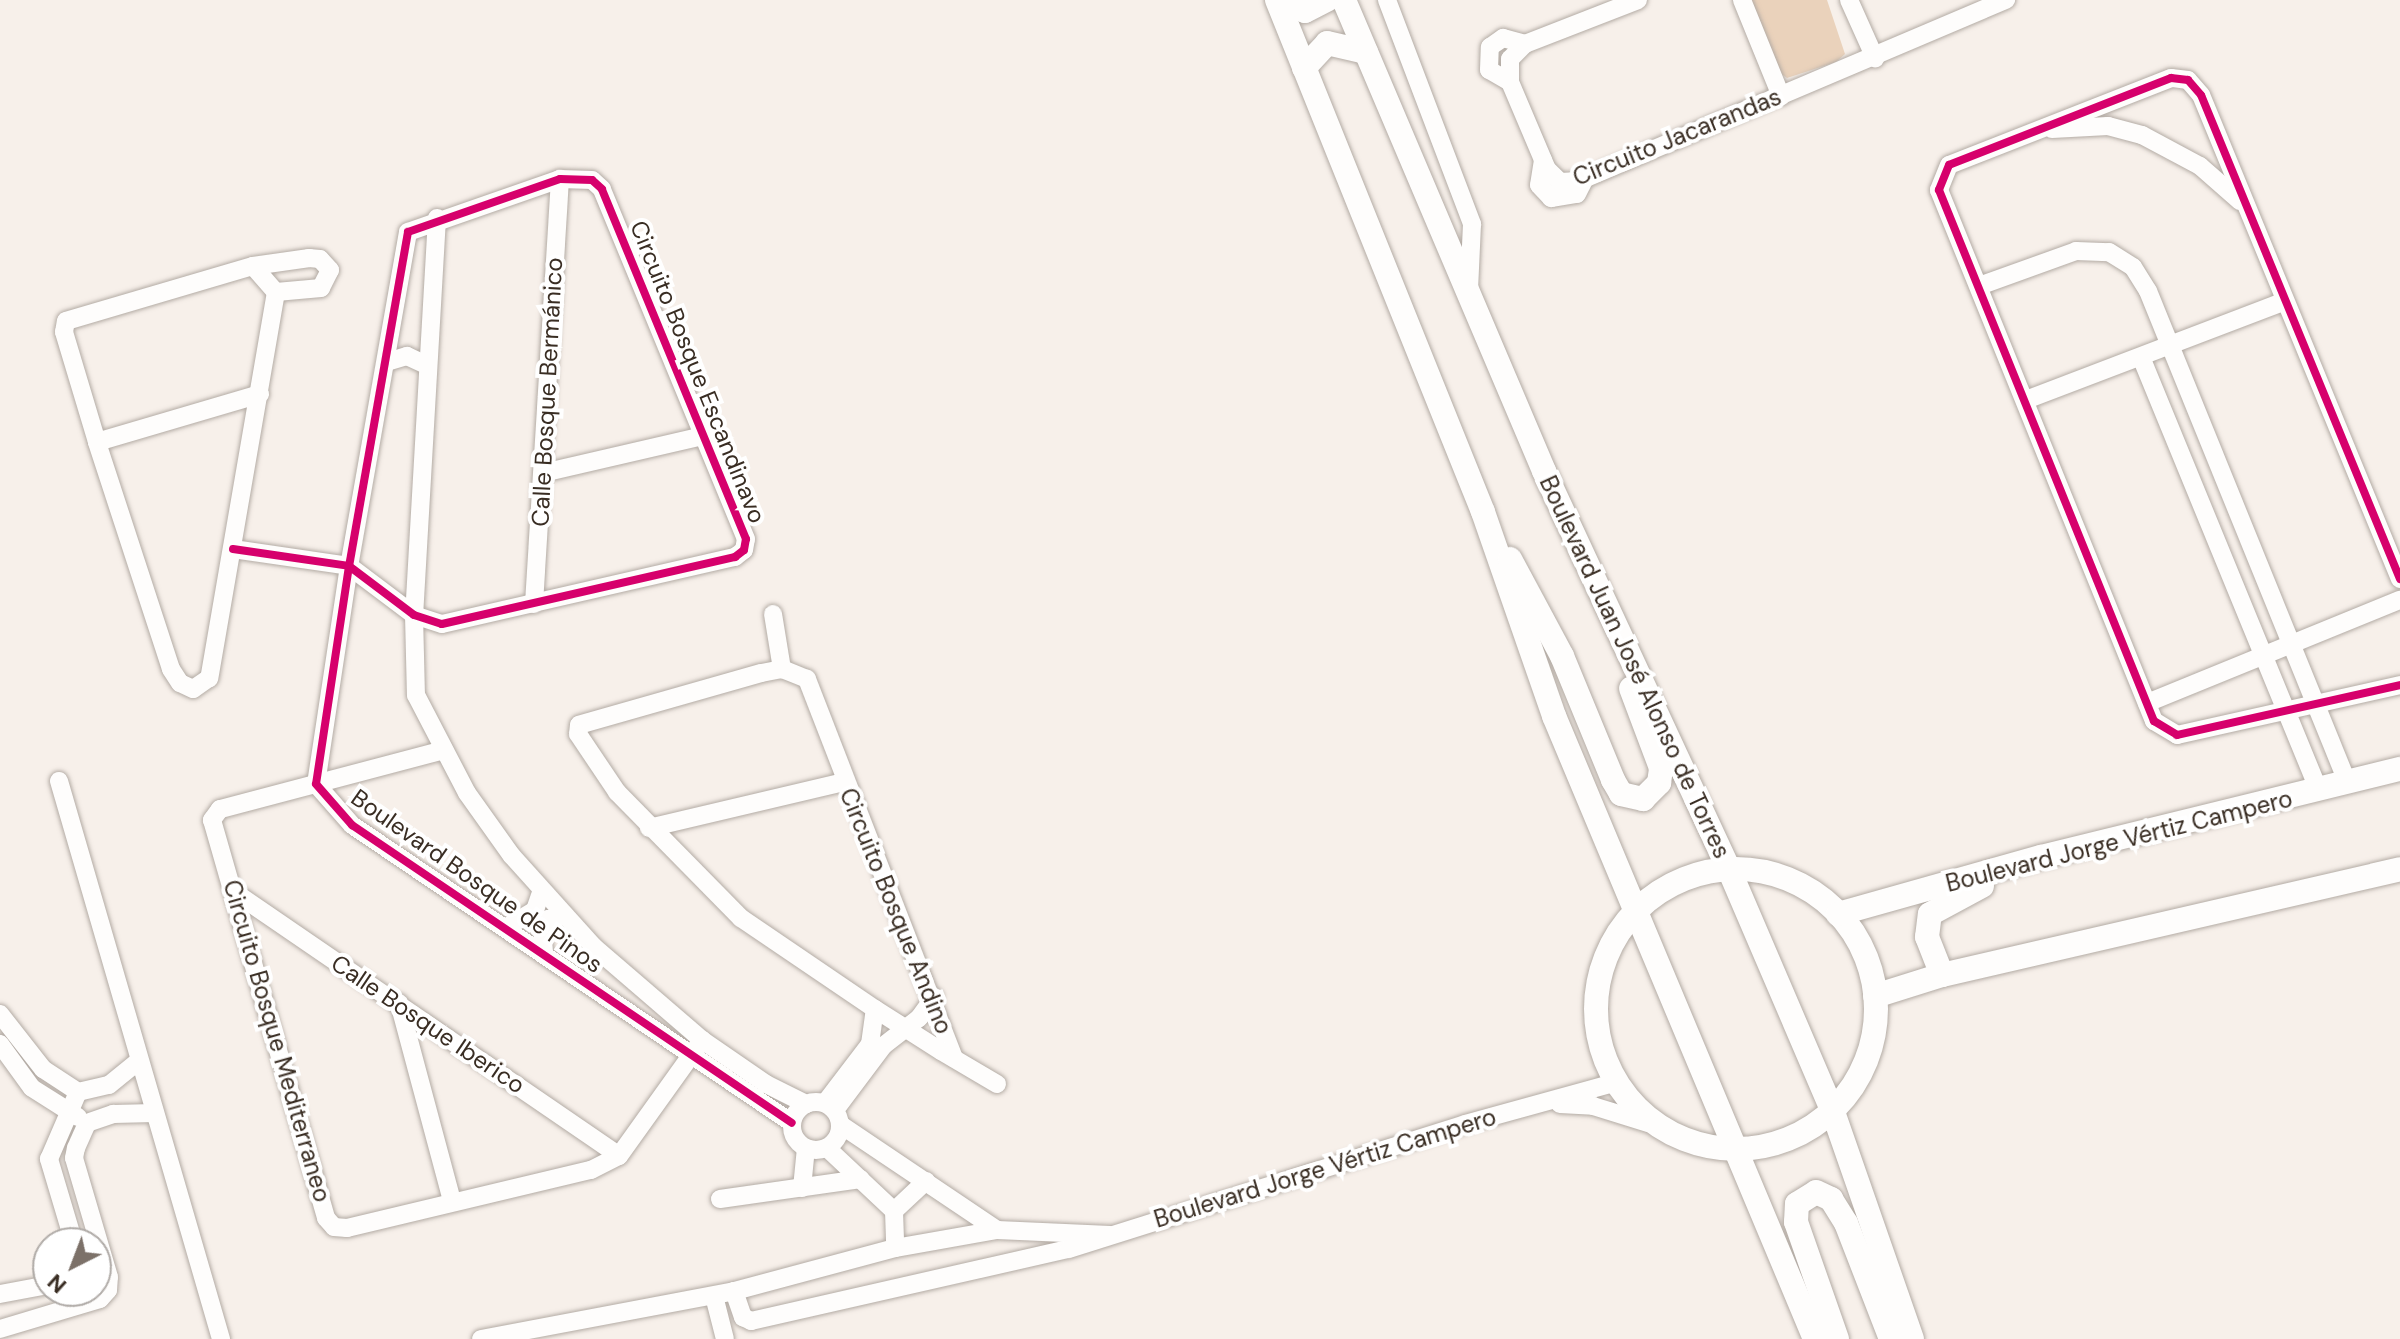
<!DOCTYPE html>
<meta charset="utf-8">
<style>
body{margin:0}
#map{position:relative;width:2400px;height:1339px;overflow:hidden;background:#f7f0ea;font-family:"DM Sans",sans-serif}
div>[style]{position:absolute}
.green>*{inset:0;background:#ead2bb}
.roads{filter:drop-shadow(0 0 2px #b3aba4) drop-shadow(0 0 2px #b3aba4)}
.minor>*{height:18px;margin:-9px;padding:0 9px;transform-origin:9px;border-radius:9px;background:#fefdfc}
.minor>.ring{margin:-9px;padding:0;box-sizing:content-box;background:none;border:18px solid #fefdfc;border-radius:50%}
.major>*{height:24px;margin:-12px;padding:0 12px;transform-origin:12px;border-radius:12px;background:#fefdfc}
.major>.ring{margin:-12px;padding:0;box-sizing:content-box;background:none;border:24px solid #fefdfc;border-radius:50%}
.cycleway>*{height:8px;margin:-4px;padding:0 4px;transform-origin:4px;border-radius:4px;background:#d6006c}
span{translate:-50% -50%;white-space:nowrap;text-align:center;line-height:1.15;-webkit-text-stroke:8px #fff;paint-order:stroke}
.street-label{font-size:24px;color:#392d23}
.north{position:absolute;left:32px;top:1227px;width:80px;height:80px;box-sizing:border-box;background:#fff;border:2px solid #b0aba7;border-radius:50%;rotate:222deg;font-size:22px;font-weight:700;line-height:32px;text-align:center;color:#392d23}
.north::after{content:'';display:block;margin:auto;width:28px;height:36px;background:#7c7169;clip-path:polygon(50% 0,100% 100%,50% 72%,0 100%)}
</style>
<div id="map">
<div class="green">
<div style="clip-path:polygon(1751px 0,1827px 0,1845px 54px,1836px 62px,1787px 78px,1780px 73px)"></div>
</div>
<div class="roads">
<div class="minor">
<div style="left:1387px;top:0;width:240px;rotate:69.2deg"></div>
<div style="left:1472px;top:224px;width:67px;rotate:92.6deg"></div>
<div style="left:1638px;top:0;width:121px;rotate:158.7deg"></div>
<div style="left:1525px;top:44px;width:21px;rotate:135deg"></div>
<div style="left:1510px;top:59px;width:23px;rotate:90deg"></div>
<div style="left:1510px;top:82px;width:95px;rotate:67deg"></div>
<div style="left:1547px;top:169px;width:18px;rotate:45deg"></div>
<div style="left:1560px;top:182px;width:19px;rotate:-3deg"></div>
<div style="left:1579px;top:181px;width:464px;rotate:-23deg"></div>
<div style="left:1742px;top:0;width:104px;rotate:67.9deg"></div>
<div style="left:1849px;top:0;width:64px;rotate:65.9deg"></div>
<div style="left:1510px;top:82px;width:24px;rotate:-150deg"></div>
<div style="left:1489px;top:70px;width:23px;rotate:-88deg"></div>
<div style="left:1490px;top:47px;width:16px;rotate:-35deg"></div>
<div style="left:1503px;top:38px;width:23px;rotate:15deg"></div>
<div style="left:2052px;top:129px;width:56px;rotate:-3.1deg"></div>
<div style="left:2108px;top:126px;width:35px;rotate:15deg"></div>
<div style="left:2142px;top:135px;width:66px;rotate:28.1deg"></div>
<div style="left:2200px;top:166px;width:53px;rotate:41.2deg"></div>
<div style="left:1543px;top:160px;width:25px;rotate:99deg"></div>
<div style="left:1539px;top:185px;width:18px;rotate:47deg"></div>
<div style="left:1551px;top:198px;width:26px;rotate:-9deg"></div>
<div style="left:1577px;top:194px;width:18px;rotate:-63deg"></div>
<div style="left:437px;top:218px;width:398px;rotate:93.3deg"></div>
<div style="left:414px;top:615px;width:80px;rotate:88.6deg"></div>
<div style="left:416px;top:695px;width:110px;rotate:62.5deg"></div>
<div style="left:467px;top:793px;width:77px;rotate:54.5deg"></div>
<div style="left:512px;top:856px;width:122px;rotate:48deg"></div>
<div style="left:594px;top:947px;width:143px;rotate:40.7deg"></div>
<div style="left:702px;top:1040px;width:78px;rotate:34.5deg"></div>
<div style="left:766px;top:1084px;width:45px;rotate:26.6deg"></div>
<div style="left:253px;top:266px;width:35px;rotate:49deg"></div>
<div style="left:276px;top:292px;width:392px;rotate:99.8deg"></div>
<div style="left:209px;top:678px;width:19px;rotate:145deg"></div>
<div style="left:193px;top:689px;width:14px;rotate:-155deg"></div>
<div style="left:180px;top:683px;width:17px;rotate:-123deg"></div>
<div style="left:171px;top:669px;width:239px;rotate:-108.1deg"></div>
<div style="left:97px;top:442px;width:115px;rotate:-106.7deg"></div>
<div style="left:64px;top:332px;width:11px;rotate:-80deg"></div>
<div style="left:66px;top:321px;width:195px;rotate:-16.4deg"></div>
<div style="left:253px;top:266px;width:57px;rotate:-8.1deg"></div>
<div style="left:309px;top:258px;width:11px;rotate:5deg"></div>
<div style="left:320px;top:259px;width:15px;rotate:48deg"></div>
<div style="left:330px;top:270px;width:20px;rotate:117deg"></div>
<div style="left:321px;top:288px;width:45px;rotate:174.9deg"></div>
<div style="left:1979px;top:286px;width:103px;rotate:-19.8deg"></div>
<div style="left:2076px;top:251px;width:33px;rotate:2deg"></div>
<div style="left:2109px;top:252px;width:28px;rotate:32deg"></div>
<div style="left:2133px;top:267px;width:28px;rotate:58deg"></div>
<div style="left:2148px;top:291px;width:532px;rotate:67.92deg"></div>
<div style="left:2141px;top:357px;width:468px;rotate:67.7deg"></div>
<div style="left:387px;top:362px;width:21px;rotate:-17deg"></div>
<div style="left:407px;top:356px;width:21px;rotate:25deg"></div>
<div style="left:2026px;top:400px;width:277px;rotate:-20.9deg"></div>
<div style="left:97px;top:442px;width:170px;rotate:-16.4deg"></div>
<div style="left:543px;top:473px;width:164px;rotate:-13deg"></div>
<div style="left:233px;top:549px;width:117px;rotate:8.3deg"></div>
<div style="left:349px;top:566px;width:81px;rotate:37deg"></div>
<div style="left:414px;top:615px;width:29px;rotate:18deg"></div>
<div style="left:442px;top:624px;width:301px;rotate:-12.9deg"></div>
<div style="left:735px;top:557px;width:11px;rotate:-38deg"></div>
<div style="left:744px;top:550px;width:11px;rotate:-80deg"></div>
<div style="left:746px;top:539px;width:378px;rotate:-112.4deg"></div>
<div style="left:602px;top:189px;width:13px;rotate:-138deg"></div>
<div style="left:592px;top:180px;width:32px;rotate:-178deg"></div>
<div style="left:560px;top:179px;width:161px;rotate:160.8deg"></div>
<div style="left:408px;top:232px;width:339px;rotate:100deg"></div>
<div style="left:349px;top:566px;width:220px;rotate:98.6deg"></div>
<div style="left:316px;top:784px;width:55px;rotate:48.7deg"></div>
<div style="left:352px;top:825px;width:531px;rotate:34.11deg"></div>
<div style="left:2400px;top:579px;width:523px;rotate:-112.35deg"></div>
<div style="left:2201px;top:95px;width:20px;rotate:-131deg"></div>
<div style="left:2188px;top:80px;width:17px;rotate:-173deg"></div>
<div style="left:2171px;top:78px;width:238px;rotate:158.6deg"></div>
<div style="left:1949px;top:165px;width:27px;rotate:112deg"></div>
<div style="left:1939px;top:190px;width:573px;rotate:67.96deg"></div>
<div style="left:2154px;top:721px;width:27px;rotate:31deg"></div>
<div style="left:2177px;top:735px;width:229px;rotate:-12.6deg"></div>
<div style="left:534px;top:604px;width:426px;rotate:-86.5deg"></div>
<div style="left:773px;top:614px;width:56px;rotate:80.7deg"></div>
<div style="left:2147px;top:703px;width:273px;rotate:-22.2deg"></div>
<div style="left:444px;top:750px;width:232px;rotate:165.2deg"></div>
<div style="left:220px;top:809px;width:14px;rotate:126deg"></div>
<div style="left:212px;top:820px;width:414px;rotate:74deg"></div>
<div style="left:326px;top:1218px;width:12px;rotate:48deg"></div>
<div style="left:334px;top:1227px;width:13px;rotate:4deg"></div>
<div style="left:347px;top:1228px;width:251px;rotate:-13.4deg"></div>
<div style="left:591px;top:1170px;width:31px;rotate:-27deg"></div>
<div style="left:619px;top:1156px;width:143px;rotate:-54.4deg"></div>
<div style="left:59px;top:781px;width:581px;rotate:73.81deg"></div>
<div style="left:649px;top:828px;width:200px;rotate:-13.3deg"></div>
<div style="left:237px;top:894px;width:463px;rotate:34.4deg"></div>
<div style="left:507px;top:927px;width:33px;rotate:-31deg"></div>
<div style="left:535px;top:910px;width:21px;rotate:-71deg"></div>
<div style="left:544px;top:952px;width:25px;rotate:-95deg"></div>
<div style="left:542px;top:927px;width:10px;rotate:-53deg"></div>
<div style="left:548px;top:919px;width:17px;rotate:-10deg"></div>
<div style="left:399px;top:1003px;width:205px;rotate:75deg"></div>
<div style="left:0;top:1014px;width:70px;rotate:52deg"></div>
<div style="left:43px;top:1069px;width:42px;rotate:33.3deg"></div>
<div style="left:78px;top:1092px;width:32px;rotate:-13deg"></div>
<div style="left:109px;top:1085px;width:38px;rotate:-39deg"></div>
<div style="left:0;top:1044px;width:54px;rotate:54deg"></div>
<div style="left:32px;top:1088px;width:54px;rotate:32.2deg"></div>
<div style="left:954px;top:1058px;width:407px;rotate:-111.2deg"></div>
<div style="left:807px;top:679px;width:27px;rotate:-158deg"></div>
<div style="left:782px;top:669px;width:21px;rotate:169deg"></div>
<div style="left:761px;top:673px;width:189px;rotate:164.1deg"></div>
<div style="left:579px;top:725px;width:9px;rotate:96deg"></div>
<div style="left:578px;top:734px;width:70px;rotate:56.1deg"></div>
<div style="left:617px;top:792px;width:177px;rotate:45.5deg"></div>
<div style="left:741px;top:918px;width:162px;rotate:34.2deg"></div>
<div style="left:875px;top:1009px;width:78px;rotate:32.5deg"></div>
<div style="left:941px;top:1051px;width:65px;rotate:30.5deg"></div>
<div class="ring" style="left:792px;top:1102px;width:30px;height:30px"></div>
<div style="left:825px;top:1103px;width:74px;rotate:-52.7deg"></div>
<div style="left:870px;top:1044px;width:35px;rotate:-82deg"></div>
<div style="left:1560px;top:1104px;width:33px;rotate:3deg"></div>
<div style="left:1593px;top:1106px;width:58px;rotate:17.2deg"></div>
<div style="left:835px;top:1110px;width:80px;rotate:-53.1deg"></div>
<div style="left:883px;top:1046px;width:46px;rotate:-37.9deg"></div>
<div style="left:919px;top:1018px;width:26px;rotate:-54deg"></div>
<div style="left:841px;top:1125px;width:188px;rotate:33.9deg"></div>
<div style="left:827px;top:1148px;width:92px;rotate:43.2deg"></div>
<div style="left:894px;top:1211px;width:37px;rotate:88deg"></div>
<div style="left:802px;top:1188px;width:40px;rotate:-84.3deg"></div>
<div style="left:720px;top:1199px;width:142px;rotate:-8.1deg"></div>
<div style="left:894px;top:1211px;width:44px;rotate:-43.2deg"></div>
<div style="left:1110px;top:1235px;width:113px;rotate:-177.5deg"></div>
<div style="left:997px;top:1230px;width:104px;rotate:170deg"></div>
<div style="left:895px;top:1248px;width:167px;rotate:165deg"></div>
<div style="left:734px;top:1291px;width:28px;rotate:71deg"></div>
<div style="left:743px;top:1317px;width:9px;rotate:27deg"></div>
<div style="left:751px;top:1321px;width:326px;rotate:-12.8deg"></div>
<div style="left:1069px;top:1249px;width:415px;rotate:-17.5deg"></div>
<div style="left:1465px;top:1124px;width:158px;rotate:-15.4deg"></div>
<div style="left:74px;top:1243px;width:88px;rotate:-106.6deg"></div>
<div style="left:49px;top:1159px;width:73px;rotate:-66.6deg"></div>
<div style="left:0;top:1294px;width:49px;rotate:-10.6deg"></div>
<div style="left:714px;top:1296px;width:44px;rotate:75.7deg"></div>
<div style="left:0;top:1329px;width:104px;rotate:-16.7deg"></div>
<div style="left:100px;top:1299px;width:12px;rotate:-48deg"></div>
<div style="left:108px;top:1290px;width:13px;rotate:-86deg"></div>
<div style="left:109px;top:1277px;width:124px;rotate:-106.4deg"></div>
<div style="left:74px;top:1158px;width:10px;rotate:-79deg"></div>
<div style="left:76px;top:1148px;width:27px;rotate:-66deg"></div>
<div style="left:87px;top:1123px;width:28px;rotate:-19deg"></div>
<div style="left:113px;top:1114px;width:42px;rotate:-1.4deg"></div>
<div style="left:481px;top:1339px;width:258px;rotate:-10.7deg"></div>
</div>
<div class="major">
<div style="left:1277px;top:0;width:552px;rotate:68.08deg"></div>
<div style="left:1483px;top:512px;width:216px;rotate:70.8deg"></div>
<div style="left:1554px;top:716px;width:675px;rotate:67.27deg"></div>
<div style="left:1281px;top:0;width:26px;rotate:25deg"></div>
<div style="left:1305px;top:11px;width:25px;rotate:-27deg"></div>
<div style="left:1344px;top:0;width:512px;rotate:66.99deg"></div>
<div style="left:1544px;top:471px;width:437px;rotate:65.1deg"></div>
<div style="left:1728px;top:867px;width:267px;rotate:66.8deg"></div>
<div style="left:1833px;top:1112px;width:240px;rotate:70.8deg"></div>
<div style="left:1304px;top:68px;width:34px;rotate:-47deg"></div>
<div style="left:1327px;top:43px;width:40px;rotate:13deg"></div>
<div style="left:1510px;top:559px;width:110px;rotate:61.8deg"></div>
<div style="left:1562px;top:656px;width:134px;rotate:67.6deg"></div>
<div style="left:1613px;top:780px;width:16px;rotate:60deg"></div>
<div style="left:1621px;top:794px;width:23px;rotate:13deg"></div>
<div style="left:1643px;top:799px;width:23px;rotate:-45deg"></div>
<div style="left:1659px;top:783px;width:15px;rotate:-82deg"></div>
<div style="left:1661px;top:768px;width:85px;rotate:-110.6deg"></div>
<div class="ring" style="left:1596px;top:869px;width:256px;height:256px"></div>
<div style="left:1838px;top:914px;width:211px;rotate:-15.7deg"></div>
<div style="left:2041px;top:857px;width:370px;rotate:-13.8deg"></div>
<div style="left:1942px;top:975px;width:41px;rotate:-111.5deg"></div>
<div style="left:1927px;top:937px;width:23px;rotate:-83deg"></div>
<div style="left:1930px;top:914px;width:59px;rotate:-28.3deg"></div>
<div style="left:1875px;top:996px;width:70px;rotate:-17.4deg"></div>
<div style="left:1942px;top:975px;width:470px;rotate:-13deg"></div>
<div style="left:1837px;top:1339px;width:124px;rotate:-109.3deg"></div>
<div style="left:1796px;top:1222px;width:18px;rotate:-87deg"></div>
<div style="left:1797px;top:1204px;width:22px;rotate:-32deg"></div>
<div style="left:1816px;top:1192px;width:17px;rotate:25deg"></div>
<div style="left:1831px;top:1199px;width:28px;rotate:58deg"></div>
<div style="left:1846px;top:1223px;width:124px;rotate:68.8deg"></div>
</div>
</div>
<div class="cycleway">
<div style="left:233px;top:549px;width:117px;rotate:8.3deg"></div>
<div style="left:349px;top:566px;width:81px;rotate:37deg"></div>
<div style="left:414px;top:615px;width:29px;rotate:18deg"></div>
<div style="left:442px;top:624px;width:301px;rotate:-12.9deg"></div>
<div style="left:735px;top:557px;width:11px;rotate:-38deg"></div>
<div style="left:744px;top:550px;width:11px;rotate:-80deg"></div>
<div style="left:746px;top:539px;width:378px;rotate:-112.4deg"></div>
<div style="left:602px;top:189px;width:13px;rotate:-138deg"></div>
<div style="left:592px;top:180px;width:32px;rotate:-178deg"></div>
<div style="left:560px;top:179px;width:161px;rotate:160.8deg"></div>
<div style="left:408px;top:232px;width:339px;rotate:100deg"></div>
<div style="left:349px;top:566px;width:220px;rotate:98.6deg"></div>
<div style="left:316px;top:784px;width:55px;rotate:48.7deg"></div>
<div style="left:352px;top:825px;width:531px;rotate:34.11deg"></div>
<div style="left:2400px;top:579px;width:523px;rotate:-112.35deg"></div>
<div style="left:2201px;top:95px;width:20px;rotate:-131deg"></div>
<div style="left:2188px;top:80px;width:17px;rotate:-173deg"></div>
<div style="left:2171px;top:78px;width:238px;rotate:158.6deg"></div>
<div style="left:1949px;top:165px;width:27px;rotate:112deg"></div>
<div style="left:1939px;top:190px;width:573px;rotate:67.96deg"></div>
<div style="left:2154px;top:721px;width:27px;rotate:31deg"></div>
<div style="left:2177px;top:735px;width:229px;rotate:-12.6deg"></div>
</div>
<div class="street-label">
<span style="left:1677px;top:137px;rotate:-22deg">Circuito Jacarandas</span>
<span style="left:698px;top:372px;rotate:68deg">Circuito Bosque Escandinavo</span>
<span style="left:547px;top:392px;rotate:-87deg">Calle Bosque Bermánico</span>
<span style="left:1635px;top:667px;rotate:65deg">Boulevard Juan José Alonso de Torres</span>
<span style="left:2119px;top:841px;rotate:-14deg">Boulevard Jorge Vértiz Campero</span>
<span style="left:477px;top:881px;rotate:35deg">Boulevard Bosque de Pinos</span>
<span style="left:896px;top:911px;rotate:68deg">Circuito Bosque Andino</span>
<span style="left:428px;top:1024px;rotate:34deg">Calle Bosque Iberico</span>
<span style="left:277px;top:1041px;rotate:74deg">Circuito Bosque Mediterraneo</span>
<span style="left:1325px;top:1168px;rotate:-17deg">Boulevard Jorge Vértiz Campero</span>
</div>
<div class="north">N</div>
</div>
